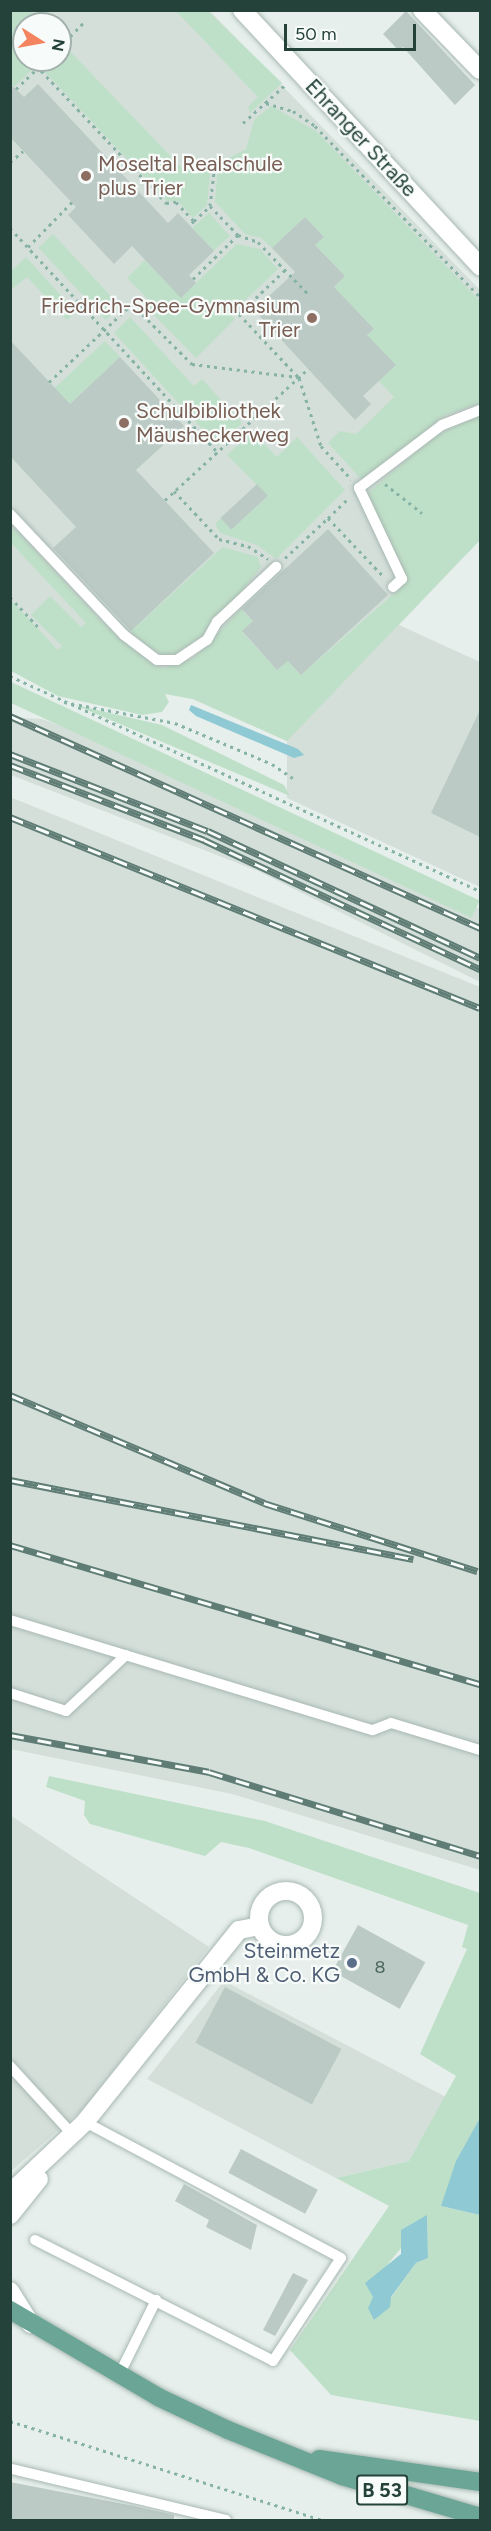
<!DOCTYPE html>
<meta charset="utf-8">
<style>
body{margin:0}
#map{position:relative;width:491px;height:2531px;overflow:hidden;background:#e6efeb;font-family:Figtree,sans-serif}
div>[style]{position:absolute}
.built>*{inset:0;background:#d4dfda}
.green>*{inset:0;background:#bfe0c8;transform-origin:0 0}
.water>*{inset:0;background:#8ec9d4}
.building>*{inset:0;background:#bbcac4;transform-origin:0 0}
.path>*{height:3px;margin-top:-1.5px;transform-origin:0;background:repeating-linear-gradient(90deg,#86b3a5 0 3px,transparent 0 7.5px)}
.roads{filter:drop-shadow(0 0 2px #a8b8b2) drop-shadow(0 0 2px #a8b8b2)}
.service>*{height:10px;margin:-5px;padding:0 5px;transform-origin:5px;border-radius:5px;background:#fff}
.minor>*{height:18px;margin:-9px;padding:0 9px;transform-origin:9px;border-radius:9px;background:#fff}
.minor>.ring{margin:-9px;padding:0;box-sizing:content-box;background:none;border:18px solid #fff;border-radius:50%}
.primary>*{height:18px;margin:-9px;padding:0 9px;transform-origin:9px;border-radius:9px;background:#6aa596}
.rail>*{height:7px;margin-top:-3.5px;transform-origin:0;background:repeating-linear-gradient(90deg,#f7fbf9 0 14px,#5f7d75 0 28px);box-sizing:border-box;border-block:2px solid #5f7d75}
.dots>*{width:16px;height:16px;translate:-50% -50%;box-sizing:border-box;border:3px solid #f7fbf9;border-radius:50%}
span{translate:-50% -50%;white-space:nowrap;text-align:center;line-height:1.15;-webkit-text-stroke:4.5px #f7fbf9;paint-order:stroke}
.number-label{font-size:18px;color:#4a645c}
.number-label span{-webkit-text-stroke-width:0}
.shield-label span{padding:2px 4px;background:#f7fbf9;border:2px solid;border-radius:4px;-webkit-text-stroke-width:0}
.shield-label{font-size:20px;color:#24423a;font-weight:700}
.street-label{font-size:21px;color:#24423a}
.education-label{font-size:21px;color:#785e54}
.left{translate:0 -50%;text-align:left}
.right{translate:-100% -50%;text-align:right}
.service-label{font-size:21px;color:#4e5e75}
.frame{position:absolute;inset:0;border:12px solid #24423a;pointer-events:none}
.north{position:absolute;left:12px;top:12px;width:60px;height:60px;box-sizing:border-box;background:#f7fbf9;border:2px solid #a3b1ad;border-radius:50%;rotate:101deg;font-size:16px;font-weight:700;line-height:24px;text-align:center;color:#24423a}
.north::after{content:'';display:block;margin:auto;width:21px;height:27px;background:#f4845f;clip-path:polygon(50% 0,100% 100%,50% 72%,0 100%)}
.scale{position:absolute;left:284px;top:24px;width:132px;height:27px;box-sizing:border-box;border:3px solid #24423a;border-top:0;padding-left:8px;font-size:18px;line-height:21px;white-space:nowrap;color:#24423a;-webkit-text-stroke:4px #f7fbf9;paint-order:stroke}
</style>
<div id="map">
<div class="built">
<div style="clip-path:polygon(evenodd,11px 11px,210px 11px,480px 290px,480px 540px,399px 625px,480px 662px,480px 887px,287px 798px,287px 741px,193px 699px,52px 673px,11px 653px,11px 11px,24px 24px,60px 24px,60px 60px,24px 60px,24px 24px)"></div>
<div style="clip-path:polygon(10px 717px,42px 719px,163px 765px,480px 909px,480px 982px,258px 871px,11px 775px)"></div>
<div style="clip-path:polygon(10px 797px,480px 987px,480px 1870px,232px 1794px,11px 1749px)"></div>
<div style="clip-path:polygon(10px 1815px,209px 1947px,84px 2108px,11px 2171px)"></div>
<div style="clip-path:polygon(224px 1981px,446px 2097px,409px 2161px,336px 2178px,147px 2079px)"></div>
</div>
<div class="green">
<div style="clip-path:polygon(11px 10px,30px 11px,43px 24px,24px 24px,24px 49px,11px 35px)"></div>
<div style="clip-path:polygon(176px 11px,208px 11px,282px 83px,250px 113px,248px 107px,258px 97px)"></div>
<div style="clip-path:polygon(11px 41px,35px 67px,14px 87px,11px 84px)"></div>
<div style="clip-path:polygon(64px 45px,182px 168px,194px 157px,211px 165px,207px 205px,193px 218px,178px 201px,167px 201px,41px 68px,48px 60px,60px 60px)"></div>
<div style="clip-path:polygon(271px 106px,316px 131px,480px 301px,480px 403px,445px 415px,363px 481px,328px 443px,340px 431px,356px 434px,394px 397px,379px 381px,396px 365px,364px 338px,374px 329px,336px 294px,334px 287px,345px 276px,315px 245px,324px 237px,305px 217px,272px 248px,261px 238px,245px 234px,215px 202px,218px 164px,246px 149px,254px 120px)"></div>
<div style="left:209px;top:213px;width:31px;height:22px;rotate:48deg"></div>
<div style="left:53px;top:234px;width:99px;height:20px;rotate:47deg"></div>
<div style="clip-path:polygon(237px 244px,260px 249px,278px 269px,231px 314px,235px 319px,196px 358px,144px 305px,149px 300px,127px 278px,145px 260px,181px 297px)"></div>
<div style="clip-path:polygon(26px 257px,76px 312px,67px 320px,27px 277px,11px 290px,11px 271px)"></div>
<div style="clip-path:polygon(130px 317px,194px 386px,202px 379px,242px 423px,218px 446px,114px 333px)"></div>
<div style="left:105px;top:341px;width:22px;height:69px;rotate:47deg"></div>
<div style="clip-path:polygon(480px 415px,480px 540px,287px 741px,193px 699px,165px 694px,169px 702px,162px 712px,142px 715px,58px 696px,11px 671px,10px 599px,58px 650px,62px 646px,31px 615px,50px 596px,81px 627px,86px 623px,11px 543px,11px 525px,102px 622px,153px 665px,164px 668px,194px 658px,241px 609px,253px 621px,242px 632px,277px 670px,288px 661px,301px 675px,407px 582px,368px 493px,435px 436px)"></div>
<div style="clip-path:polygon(252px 432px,277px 457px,297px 437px,345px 490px,276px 559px,257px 545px,220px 533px,215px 524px,221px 518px,232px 529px,268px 496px,227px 455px)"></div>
<div style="clip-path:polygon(223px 547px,258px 557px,261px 567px,206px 635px,182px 653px,166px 656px,137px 642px,130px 632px)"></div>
<div style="left:11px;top:682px;width:517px;height:19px;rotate:25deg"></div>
<div style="clip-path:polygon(75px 705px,162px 725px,284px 785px,290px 796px)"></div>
<div style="clip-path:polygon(evenodd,49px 1776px,265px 1821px,480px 1893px,480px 2118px,441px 2206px,480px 2215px,480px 2421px,331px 2395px,290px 2350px,389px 2206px,336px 2178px,409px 2161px,456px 2076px,420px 2054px,467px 1949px,462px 1947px,468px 1925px,249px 1848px,221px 1842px,205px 1856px,90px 1824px,84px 1815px,85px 1801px,46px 1787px,49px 1776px,427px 2216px,428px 2258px,416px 2263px,375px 2320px,369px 2308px,384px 2269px,427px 2216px)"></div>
</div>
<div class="water">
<div style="clip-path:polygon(191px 705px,298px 749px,304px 755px,294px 758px,196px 716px,189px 710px)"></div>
<div style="clip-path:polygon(480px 2118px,480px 2215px,441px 2206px,456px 2161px)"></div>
<div style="clip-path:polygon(427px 2215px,428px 2258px,416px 2263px,391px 2297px,390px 2307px,374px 2320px,368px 2308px,373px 2297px,365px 2283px,401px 2254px,401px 2230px)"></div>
</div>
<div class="building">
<div style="clip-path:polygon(406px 11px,475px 85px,455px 105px,403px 47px,399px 51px,383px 34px)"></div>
<div style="clip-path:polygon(10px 84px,24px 97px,38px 84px,168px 223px,178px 213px,214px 251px,189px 275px,196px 283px,181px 298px,132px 246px,114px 264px,68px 215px,76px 207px,10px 137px)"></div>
<div style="clip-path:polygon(305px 217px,324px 237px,315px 245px,345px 276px,334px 287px,374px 329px,367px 335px,396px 365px,363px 396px,371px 404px,355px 420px,254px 310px,295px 272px,272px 248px)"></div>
<div style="clip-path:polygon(10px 340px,70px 404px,120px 357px,184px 426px,136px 470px,214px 553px,131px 631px,53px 548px,76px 527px,10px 456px)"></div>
<div style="left:257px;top:484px;width:16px;height:50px;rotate:47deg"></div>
<div style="clip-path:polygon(328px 529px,388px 595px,301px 675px,288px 661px,277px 670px,242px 631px,253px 621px,242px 609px)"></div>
<div style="clip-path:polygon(480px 710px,480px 837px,431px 813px)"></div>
<div style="left:358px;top:1925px;width:77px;height:53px;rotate:29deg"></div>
<div style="left:225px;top:1987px;width:132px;height:63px;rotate:28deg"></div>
<div style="left:241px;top:2149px;width:87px;height:27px;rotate:28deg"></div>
<div style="clip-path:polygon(184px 2184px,257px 2225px,251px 2250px,206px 2227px,209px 2220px,175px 2201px)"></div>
<div style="clip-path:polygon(293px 2273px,308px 2280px,275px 2336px,263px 2330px)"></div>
<div style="clip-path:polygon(10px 2482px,134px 2506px,174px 2515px,174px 2520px,10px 2520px)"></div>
</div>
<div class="path">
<div style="left:10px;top:37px;width:21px;rotate:47deg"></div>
<div style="left:60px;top:47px;width:33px;rotate:-46deg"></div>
<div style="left:31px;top:60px;width:197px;rotate:46.6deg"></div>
<div style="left:166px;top:203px;width:10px;rotate:-6deg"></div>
<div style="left:176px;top:202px;width:26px;rotate:47deg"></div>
<div style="left:194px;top:221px;width:6px;rotate:135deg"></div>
<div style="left:16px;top:89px;width:42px;rotate:-44deg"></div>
<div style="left:266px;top:103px;width:28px;rotate:17deg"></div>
<div style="left:293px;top:111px;width:27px;rotate:34deg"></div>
<div style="left:315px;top:126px;width:238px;rotate:46deg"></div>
<div style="left:243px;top:123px;width:58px;rotate:-42.2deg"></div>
<div style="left:10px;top:162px;width:17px;rotate:-40deg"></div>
<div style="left:210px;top:206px;width:40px;rotate:46deg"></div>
<div style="left:238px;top:235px;width:21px;rotate:19deg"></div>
<div style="left:258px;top:242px;width:74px;rotate:46.1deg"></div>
<div style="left:194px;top:221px;width:22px;rotate:-43deg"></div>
<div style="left:210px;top:206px;width:51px;rotate:-83.3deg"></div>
<div style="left:10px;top:228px;width:306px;rotate:47.2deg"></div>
<div style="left:28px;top:247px;width:63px;rotate:-45.6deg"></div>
<div style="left:285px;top:270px;width:64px;rotate:136.3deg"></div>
<div style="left:239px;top:314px;width:88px;rotate:46.8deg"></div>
<div style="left:299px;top:378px;width:71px;rotate:72.1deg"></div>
<div style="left:321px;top:446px;width:45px;rotate:47.7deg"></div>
<div style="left:193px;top:279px;width:63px;rotate:-44.4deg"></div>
<div style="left:49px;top:382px;width:114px;rotate:-43.2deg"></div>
<div style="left:132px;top:304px;width:85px;rotate:45deg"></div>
<div style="left:192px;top:364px;width:106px;rotate:7.1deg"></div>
<div style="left:385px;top:484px;width:47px;rotate:38.1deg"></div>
<div style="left:174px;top:491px;width:66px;rotate:46.8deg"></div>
<div style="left:219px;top:539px;width:30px;rotate:14deg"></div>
<div style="left:248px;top:546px;width:24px;rotate:33deg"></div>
<div style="left:165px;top:500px;width:195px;rotate:-42.5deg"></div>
<div style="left:328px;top:518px;width:29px;rotate:-44deg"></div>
<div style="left:285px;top:558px;width:59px;rotate:-42.9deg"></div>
<div style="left:328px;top:518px;width:81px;rotate:46.5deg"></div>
<div style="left:10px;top:597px;width:45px;rotate:46.8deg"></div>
<div style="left:10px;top:676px;width:517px;rotate:24.58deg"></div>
<div style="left:64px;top:702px;width:113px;rotate:10.7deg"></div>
<div style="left:175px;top:723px;width:105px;rotate:22.9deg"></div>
<div style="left:272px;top:764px;width:25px;rotate:34deg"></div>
<div style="left:10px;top:2421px;width:328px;rotate:17.6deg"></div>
</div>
<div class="roads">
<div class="service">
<div style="left:10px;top:514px;width:166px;rotate:46.7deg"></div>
<div style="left:124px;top:635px;width:41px;rotate:37.1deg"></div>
<div style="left:157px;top:660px;width:20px"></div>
<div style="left:177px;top:660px;width:36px;rotate:-34deg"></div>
<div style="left:207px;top:640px;width:21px;rotate:-61deg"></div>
<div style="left:217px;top:622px;width:81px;rotate:-43deg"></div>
<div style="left:393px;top:587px;width:12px;rotate:-42deg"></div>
<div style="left:402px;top:579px;width:101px;rotate:-115.3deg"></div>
<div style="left:359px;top:488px;width:104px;rotate:-37.2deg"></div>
<div style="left:442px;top:425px;width:41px;rotate:-21.5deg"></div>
<div style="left:10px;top:1620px;width:379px;rotate:16.9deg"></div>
<div style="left:373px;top:1730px;width:19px;rotate:-21deg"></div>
<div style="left:391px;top:1723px;width:93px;rotate:16.9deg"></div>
<div style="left:10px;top:1693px;width:59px;rotate:17.8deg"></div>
<div style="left:66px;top:1711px;width:82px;rotate:-43deg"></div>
<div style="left:10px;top:2066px;width:93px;rotate:47.6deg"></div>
<div style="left:35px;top:2240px;width:267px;rotate:26.9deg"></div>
<div style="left:273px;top:2361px;width:123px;rotate:-56.6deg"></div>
<div style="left:341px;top:2258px;width:290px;rotate:-152deg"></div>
<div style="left:119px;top:2375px;width:84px;rotate:-63.7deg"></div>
<div style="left:12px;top:2469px;width:220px;rotate:13.4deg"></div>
</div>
<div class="minor">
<div style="left:242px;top:10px;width:350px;rotate:47.1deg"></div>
<div style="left:422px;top:10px;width:83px;rotate:46deg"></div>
<div class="ring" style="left:259px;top:1891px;width:36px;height:36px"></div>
<div style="left:10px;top:2193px;width:103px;rotate:-43.4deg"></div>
<div style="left:85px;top:2122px;width:246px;rotate:-51.3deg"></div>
<div style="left:239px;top:1930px;width:21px;rotate:-11deg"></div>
<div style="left:10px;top:2215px;width:46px;rotate:-51.1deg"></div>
<div style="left:10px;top:2291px;width:39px;rotate:58deg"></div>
</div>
<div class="primary">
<div style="left:10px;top:2310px;width:172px;rotate:30.4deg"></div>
<div style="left:158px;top:2397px;width:77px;rotate:25.2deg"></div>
<div style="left:228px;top:2430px;width:123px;rotate:22deg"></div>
<div style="left:342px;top:2476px;width:144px;rotate:16.5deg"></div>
<div style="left:319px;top:2459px;width:163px;rotate:8.1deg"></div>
</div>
</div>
<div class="rail">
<div style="left:10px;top:716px;width:516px;rotate:24.28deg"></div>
<div style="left:10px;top:754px;width:212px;rotate:21.3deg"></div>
<div style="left:208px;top:831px;width:300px;rotate:25deg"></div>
<div style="left:10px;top:765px;width:208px;rotate:21.1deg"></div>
<div style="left:204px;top:840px;width:305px;rotate:25.1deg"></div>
<div style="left:10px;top:817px;width:507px;rotate:22.12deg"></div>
<div style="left:10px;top:1395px;width:276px;rotate:23deg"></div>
<div style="left:264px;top:1503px;width:224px;rotate:17.7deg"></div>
<div style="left:10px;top:1480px;width:411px;rotate:11.1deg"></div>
<div style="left:10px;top:1545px;width:490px;rotate:16.5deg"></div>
<div style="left:10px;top:1735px;width:202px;rotate:10.5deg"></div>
<div style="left:209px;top:1772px;width:284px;rotate:17.2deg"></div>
</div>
<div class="dots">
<div style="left:86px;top:176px;background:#8d6e63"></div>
<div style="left:312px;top:318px;background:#8d6e63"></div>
<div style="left:124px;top:423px;background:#8d6e63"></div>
<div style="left:352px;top:1963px;background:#5c6f8a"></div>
</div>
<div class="number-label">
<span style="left:380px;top:1967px">8</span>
</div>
<div class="shield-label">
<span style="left:382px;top:2490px">B 53</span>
</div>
<div class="street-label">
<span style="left:361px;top:138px;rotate:47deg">Ehranger Straße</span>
</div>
<div class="education-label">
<span class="left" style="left:98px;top:176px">Moseltal Realschule<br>plus Trier</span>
<span class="right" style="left:300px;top:318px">Friedrich-Spee-Gymnasium<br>Trier</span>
<span class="left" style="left:136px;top:423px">Schulbibliothek<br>Mäusheckerweg</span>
</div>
<div class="service-label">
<span class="right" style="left:340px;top:1963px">Steinmetz<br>GmbH &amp; Co. KG</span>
</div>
<div class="frame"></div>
<div class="north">N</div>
<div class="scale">50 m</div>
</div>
